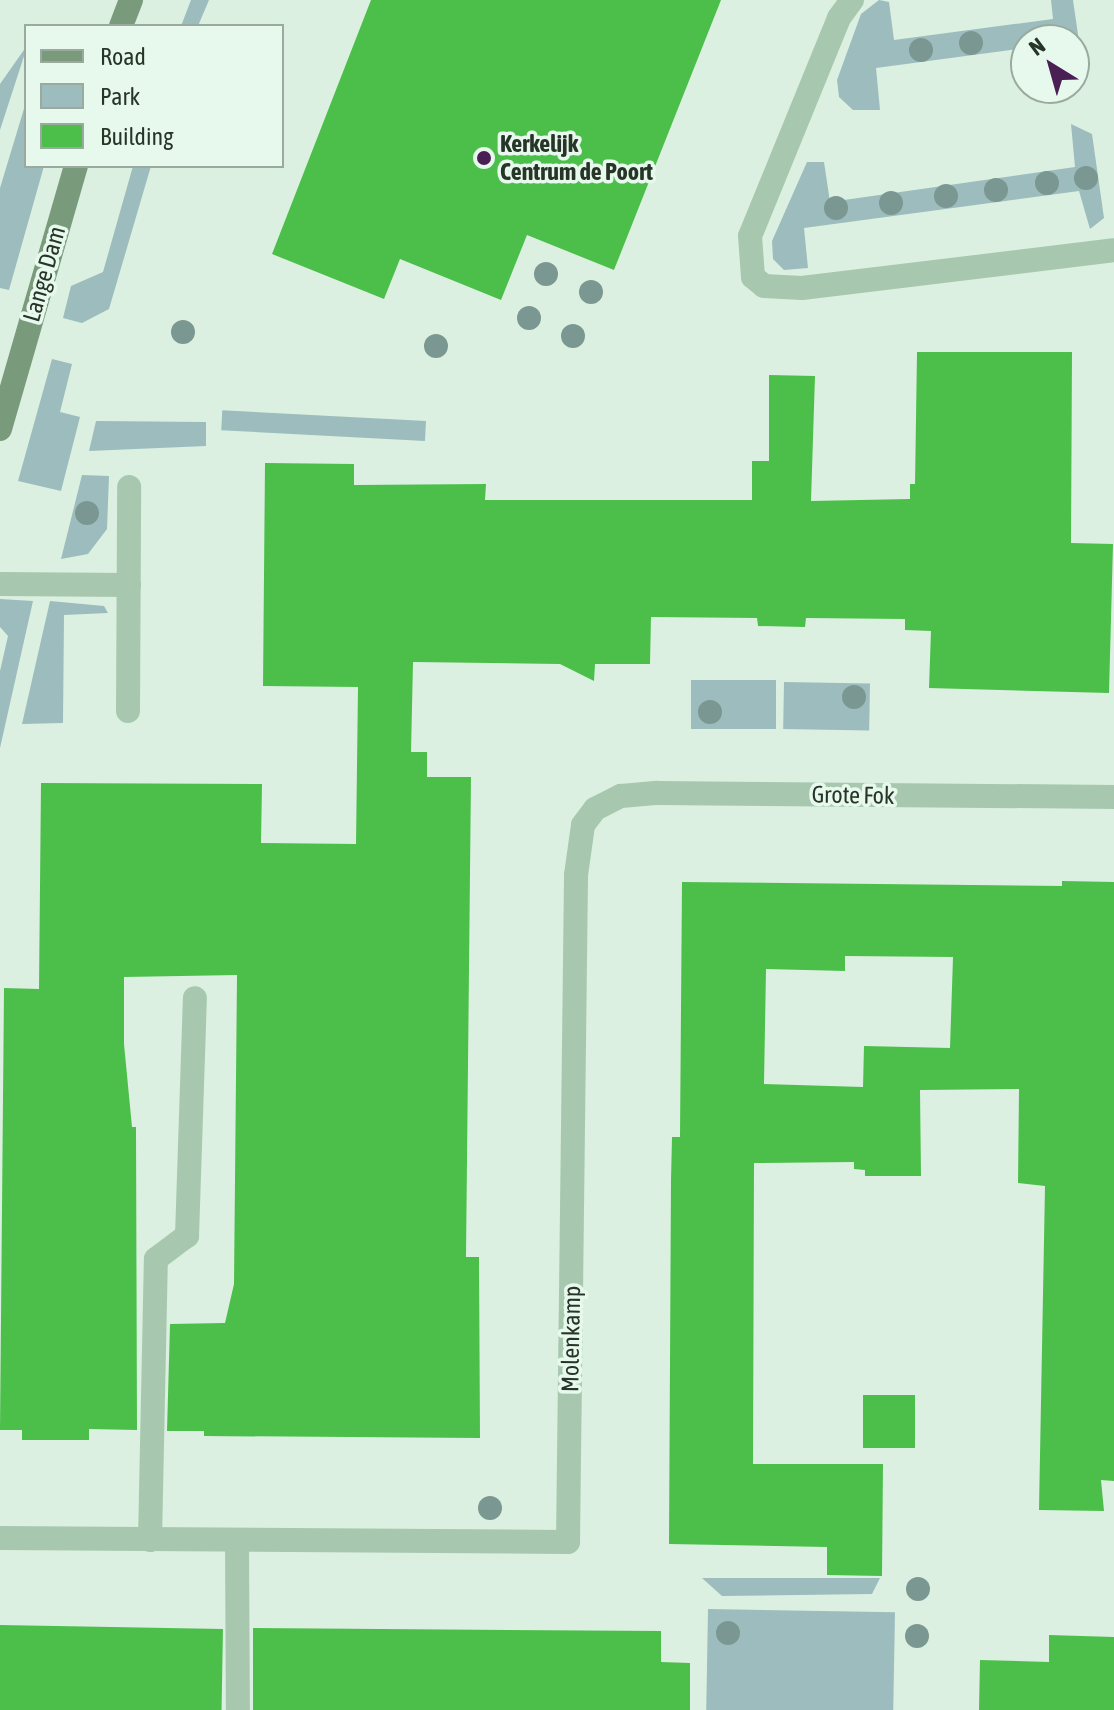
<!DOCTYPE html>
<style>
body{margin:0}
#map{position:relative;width:1114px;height:1710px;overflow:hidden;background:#dbf0e0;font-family:"Asap Condensed",sans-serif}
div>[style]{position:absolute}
.green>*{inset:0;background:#9cbcbe;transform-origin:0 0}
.building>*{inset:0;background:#4cbf4a;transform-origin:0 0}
.lane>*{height:24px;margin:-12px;padding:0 12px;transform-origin:12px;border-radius:12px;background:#a7c8ae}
.street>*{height:24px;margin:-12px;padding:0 12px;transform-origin:12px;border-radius:12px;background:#a7c8ae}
.secondary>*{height:24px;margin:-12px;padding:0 12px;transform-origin:12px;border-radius:12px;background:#799b7c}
.trees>*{width:24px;height:24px;margin:-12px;border-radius:50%;background:#7b9791}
.dots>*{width:22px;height:22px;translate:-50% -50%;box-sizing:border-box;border:4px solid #e7f8ec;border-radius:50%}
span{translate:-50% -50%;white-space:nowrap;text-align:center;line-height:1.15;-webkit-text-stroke:7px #e7f8ec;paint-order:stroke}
.poi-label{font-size:24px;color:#273528;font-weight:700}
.left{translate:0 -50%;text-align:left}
.street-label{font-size:24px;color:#273528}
.legend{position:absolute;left:24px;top:24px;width:260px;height:144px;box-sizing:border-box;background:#e7f8ec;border:2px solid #9aaa9e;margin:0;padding:10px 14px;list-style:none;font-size:24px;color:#273528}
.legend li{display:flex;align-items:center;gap:16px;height:40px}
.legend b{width:40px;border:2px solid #9aaa9e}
.north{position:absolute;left:1010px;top:24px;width:80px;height:80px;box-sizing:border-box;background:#e7f8ec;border:2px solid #9aaa9e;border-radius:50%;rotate:323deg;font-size:22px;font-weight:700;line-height:32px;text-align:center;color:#273528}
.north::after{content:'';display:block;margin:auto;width:28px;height:36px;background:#491f54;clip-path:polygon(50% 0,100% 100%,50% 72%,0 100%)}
</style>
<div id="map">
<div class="green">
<div style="clip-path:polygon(191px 0,209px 0,198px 26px,181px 26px)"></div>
<div style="clip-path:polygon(879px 0,889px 2px,894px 40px,1053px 19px,1051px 0,1073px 0,1083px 69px,1074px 79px,1074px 40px,1026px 40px,1026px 48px,876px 68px,880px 110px,853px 110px,839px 97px,837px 80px,861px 14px)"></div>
<div style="clip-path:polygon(26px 47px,26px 50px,0 130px,0 84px)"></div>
<div style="clip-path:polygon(26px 102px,26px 166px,44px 166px,9px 290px,0 288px,0 188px)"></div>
<div style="clip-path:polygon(1071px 124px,1092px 134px,1104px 218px,1090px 229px,1079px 191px,804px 228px,808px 268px,784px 270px,773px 259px,772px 241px,807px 162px,824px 162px,830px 202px,1075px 167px)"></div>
<div style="clip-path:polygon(133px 166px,151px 166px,109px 309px,82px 323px,63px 318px,71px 286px,103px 272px)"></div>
<div style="clip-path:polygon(52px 359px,72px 364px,60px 412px,80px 417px,61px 491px,18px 481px)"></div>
<div style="clip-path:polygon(96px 421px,206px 422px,206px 446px,89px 451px)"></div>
<div style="left:426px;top:421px;width:20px;height:204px;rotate:93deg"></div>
<div style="clip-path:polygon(82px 475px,109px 476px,107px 529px,88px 554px,61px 559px)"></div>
<div style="clip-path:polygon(0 599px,33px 601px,0 748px,0 671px,8px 636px,0 627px)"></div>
<div style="clip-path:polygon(50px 601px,104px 606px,108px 613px,64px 615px,63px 723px,22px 724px)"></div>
<div style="left:691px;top:680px;width:85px;height:49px"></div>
<div style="left:784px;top:682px;width:86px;height:47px;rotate:1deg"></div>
<div style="clip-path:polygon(702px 1578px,880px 1578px,872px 1594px,722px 1596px)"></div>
<div style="left:708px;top:1609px;width:187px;height:101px;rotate:1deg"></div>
</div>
<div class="building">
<div style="clip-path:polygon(371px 0,721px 0,614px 270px,527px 235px,501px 300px,400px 259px,384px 299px,272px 254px)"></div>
<div style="clip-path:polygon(917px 352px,1072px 352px,1071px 543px,1113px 544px,1109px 693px,929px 688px,931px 631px,905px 630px,905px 619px,806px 618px,805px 627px,758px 626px,757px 618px,651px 617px,650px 664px,595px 664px,594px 681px,560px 664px,413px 662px,411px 752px,427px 752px,427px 777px,471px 777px,466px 1257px,479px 1257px,480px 1438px,204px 1436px,204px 1431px,167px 1431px,170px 1324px,225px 1323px,234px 1284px,237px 975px,124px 977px,124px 1044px,132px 1127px,136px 1127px,137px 1430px,89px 1429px,89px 1440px,22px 1440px,22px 1430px,0 1430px,4px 988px,39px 989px,41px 783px,262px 784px,261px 843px,356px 844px,358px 687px,263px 686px,265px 463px,354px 464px,354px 485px,486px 484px,485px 500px,752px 500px,752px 461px,769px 461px,769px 375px,815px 376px,811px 501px,910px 499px,910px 484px,915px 484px)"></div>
<div style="clip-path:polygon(evenodd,1062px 881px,1114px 882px,1114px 1481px,1101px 1480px,1104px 1511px,1039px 1510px,1045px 1186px,1018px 1183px,1019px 1089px,920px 1090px,921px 1176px,865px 1176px,865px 1170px,854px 1169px,854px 1162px,754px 1163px,753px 1464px,883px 1464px,882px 1576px,827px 1575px,827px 1547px,669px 1544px,671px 1180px,672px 1137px,680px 1137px,682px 882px,1062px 886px,1062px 881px,845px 956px,953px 957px,950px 1048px,864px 1046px,863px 1087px,764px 1084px,766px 969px,845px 971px,845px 956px)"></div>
<div style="left:863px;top:1395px;width:52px;height:53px"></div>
<div style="left:0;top:1625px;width:223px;height:85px;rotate:1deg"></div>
<div style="clip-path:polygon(253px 1628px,661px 1631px,661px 1662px,690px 1663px,690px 1710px,253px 1710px)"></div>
<div style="clip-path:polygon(1049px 1635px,1114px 1637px,1114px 1710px,979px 1710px,980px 1660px,1049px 1662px)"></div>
</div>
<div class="lane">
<div style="left:852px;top:0;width:22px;rotate:126deg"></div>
<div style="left:839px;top:18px;width:235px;rotate:112.2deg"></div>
<div style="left:750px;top:236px;width:41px;rotate:85.8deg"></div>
<div style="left:753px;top:277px;width:14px;rotate:39deg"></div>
<div style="left:764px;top:286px;width:38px;rotate:3deg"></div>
<div style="left:802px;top:288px;width:314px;rotate:-6.9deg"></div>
<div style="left:150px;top:1540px;width:281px;rotate:-88.8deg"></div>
<div style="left:156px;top:1259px;width:39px;rotate:-37deg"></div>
<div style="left:187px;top:1236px;width:238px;rotate:-88.1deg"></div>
</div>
<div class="street">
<div style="left:0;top:584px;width:129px;rotate:0.4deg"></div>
<div style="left:128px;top:711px;width:224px;rotate:-89.7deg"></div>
<div style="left:0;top:1538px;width:568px;rotate:0.4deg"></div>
<div style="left:568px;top:1542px;width:667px;rotate:-89.31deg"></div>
<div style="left:576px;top:875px;width:50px;rotate:-82deg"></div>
<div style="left:583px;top:825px;width:20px;rotate:-53deg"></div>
<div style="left:595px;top:809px;width:29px;rotate:-27deg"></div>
<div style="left:621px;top:796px;width:37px;rotate:-5deg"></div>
<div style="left:658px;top:793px;width:456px;rotate:0.5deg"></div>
<div style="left:237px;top:1540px;width:170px;rotate:89.7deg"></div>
</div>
<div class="secondary">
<div style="left:121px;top:26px;width:28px;rotate:-69deg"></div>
<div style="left:0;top:429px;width:274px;rotate:-73.9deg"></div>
</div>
<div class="trees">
<div style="left:971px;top:43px"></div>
<div style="left:921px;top:50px"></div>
<div style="left:1086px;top:178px"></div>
<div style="left:1047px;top:183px"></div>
<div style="left:996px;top:190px"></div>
<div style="left:946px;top:196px"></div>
<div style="left:891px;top:203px"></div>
<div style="left:836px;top:208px"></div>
<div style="left:546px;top:274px"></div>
<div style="left:591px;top:292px"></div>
<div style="left:529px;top:318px"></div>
<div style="left:183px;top:332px"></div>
<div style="left:573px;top:336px"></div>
<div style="left:436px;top:346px"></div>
<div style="left:87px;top:513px"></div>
<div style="left:854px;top:697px"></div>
<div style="left:710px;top:712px"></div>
<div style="left:490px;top:1508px"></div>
<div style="left:918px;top:1589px"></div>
<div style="left:728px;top:1633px"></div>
<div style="left:917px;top:1636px"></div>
</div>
<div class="dots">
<div style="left:484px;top:158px;background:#491f54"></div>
</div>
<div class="poi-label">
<span class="left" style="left:500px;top:158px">Kerkelijk<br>Centrum de Poort</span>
</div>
<div class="street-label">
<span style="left:44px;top:274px;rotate:-74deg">Lange Dam</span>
<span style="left:853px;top:795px;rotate:1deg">Grote Fok</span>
<span style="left:571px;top:1339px;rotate:-89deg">Molenkamp</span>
</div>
<ul class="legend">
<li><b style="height:10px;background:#799b7c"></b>Road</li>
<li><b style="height:22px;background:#9cbcbe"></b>Park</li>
<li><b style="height:22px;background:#4cbf4a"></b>Building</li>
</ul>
<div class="north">N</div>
</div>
